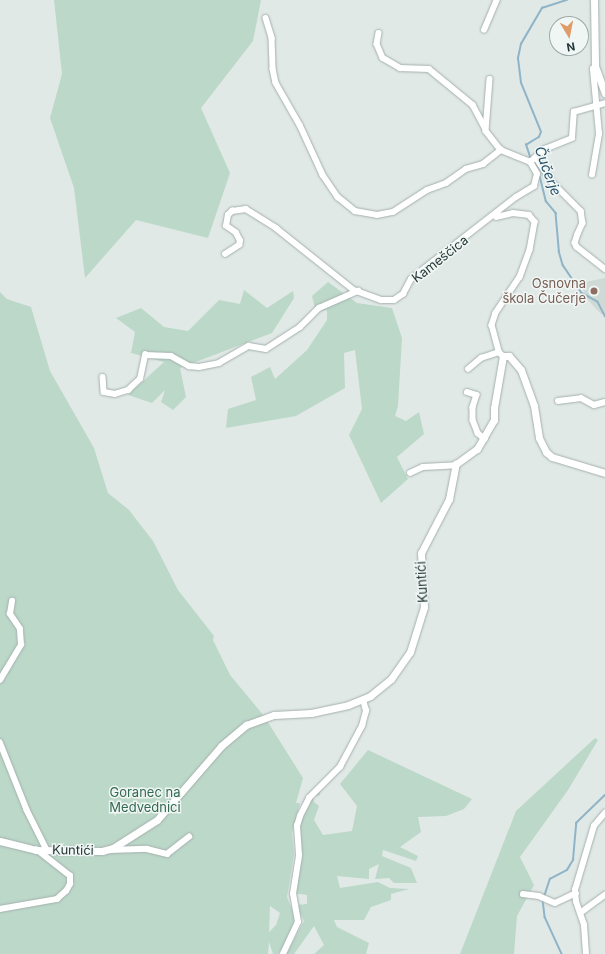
<!DOCTYPE html>
<meta charset="utf-8">
<style>
body{margin:0}
#map{position:relative;width:605px;height:954px;overflow:hidden;background:#e1e9e7;font-family:Inter,sans-serif}
div>[style]{position:absolute}
.built>*{inset:0;background:#cfd9d6}
.green>*{inset:0;background:#bcd8c9}
.stream>*{height:1.5px;margin:-0.75px;padding:0 0.75px;transform-origin:0.75px;border-radius:0.75px;background:#8fb4c7}
.roads{filter:drop-shadow(0 0 1px #a4b0ae) drop-shadow(0 0 1px #a4b0ae)}
.minor>*{height:5.5px;margin:-2.75px;padding:0 2.75px;transform-origin:2.75px;border-radius:2.75px;background:#fff}
.tertiary>*{height:7px;margin:-3.5px;padding:0 3.5px;transform-origin:3.5px;border-radius:3.5px;background:#fff}
.dots>*{width:11px;height:11px;translate:-50% -50%;box-sizing:border-box;border:2px solid #f0f6f4;border-radius:50%}
span{translate:-50% -50%;white-space:nowrap;text-align:center;line-height:1.15;-webkit-text-stroke:3px #f0f6f4;paint-order:stroke}
.street-label{font-size:13px;color:#233736}
.education-label{font-size:13px;color:#785e54}
.right{translate:-100% -50%;text-align:right}
.park-label{font-size:13px;color:#336952}
.water-label{font-size:14px;color:#26526b;font-style:italic}
.north{position:absolute;left:549px;top:16px;width:40px;height:40px;box-sizing:border-box;background:#f0f6f4;border:1px solid #9eaaa8;border-radius:50%;rotate:170deg;font-size:11px;font-weight:700;line-height:16px;text-align:center;color:#233736}
.north::after{content:'';display:block;margin:auto;width:14px;height:18px;background:#df9c68;clip-path:polygon(50% 0,100% 100%,50% 72%,0 100%)}
</style>
<div id="map">
<div class="built">
<div style="clip-path:polygon(605px 278px,605px 314px,601px 314px,587px 299px,580px 283px)"></div>
</div>
<div class="green">
<div style="clip-path:polygon(54px 0,261px 0,253px 41px,201px 108px,230px 173px,208px 238px,136px 220px,85px 278px,74px 188px,50px 118px,62px 74px)"></div>
<div style="clip-path:polygon(328px 282px,357px 303px,392px 308px,402px 338px,398px 406px,395px 416px,406px 421px,419px 412px,424px 434px,397px 457px,408px 479px,381px 503px,349px 435px,362px 409px,355px 350px,344px 353px,345px 388px,296px 416px,226px 428px,228px 409px,256px 400px,251px 377px,270px 367px,275px 379px,307px 350px,327px 320px,327px 310px,316px 312px,312px 296px)"></div>
<div style="clip-path:polygon(244px 290px,267px 308px,293px 291px,294px 298px,272px 333px,180px 368px,186px 397px,173px 410px,161px 402px,165px 390px,152px 403px,128px 395px,164px 362px,131px 353px,135px 332px,116px 318px,141px 308px,164px 327px,188px 331px,219px 300px,240px 304px)"></div>
<div style="clip-path:polygon(evenodd,0 292px,7px 299px,31px 307px,50px 371px,94px 448px,108px 493px,129px 510px,153px 541px,178px 590px,214px 636px,213px 640px,230px 675px,264px 716px,303px 778px,296px 803px,300px 803px,292px 833px,294px 854px,287px 897px,294px 915px,293px 933px,278px 954px,273px 954px,269px 942px,268px 954px,0 954px,0 292px,270px 906px,280px 913px,276px 925px,269px 932px,270px 906px)"></div>
<div style="clip-path:polygon(595px 738px,598px 740px,568px 790px,520px 857px,534px 885px,517px 916px,514px 954px,460px 954px,516px 811px)"></div>
<div style="clip-path:polygon(368px 750px,472px 799px,464px 809px,446px 816px,418px 817px,421px 832px,400px 847px,418px 856px,416px 861px,383px 850px,382px 856px,411px 868px,417px 883px,394px 883px,389px 878px,375px 879px,379px 864px,369px 869px,369px 879px,337px 876px,340px 888px,378px 882px,390px 888px,409px 889px,391px 894px,391px 900px,371px 907px,364px 920px,334px 920px,337px 927px,369px 943px,366px 954px,314px 954px,324px 945px,314px 926px,294px 954px,286px 954px,304px 921px,296px 905px,307px 904px,307px 895px,293px 893px,300px 854px,298px 826px,304px 808px,321px 787px,320px 795px,313px 797px,314px 802px,319px 806px,314px 820px,323px 835px,352px 831px,357px 806px,340px 784px)"></div>
</div>
<div class="stream">
<div style="left:531px;top:160px;width:16px;rotate:-108deg"></div>
<div style="left:526px;top:145px;width:15px;rotate:-32deg"></div>
<div style="left:539px;top:137px;width:5px;rotate:-68deg"></div>
<div style="left:541px;top:132px;width:53px;rotate:-112.2deg"></div>
<div style="left:521px;top:83px;width:25px;rotate:-97deg"></div>
<div style="left:518px;top:58px;width:14px;rotate:-78deg"></div>
<div style="left:521px;top:44px;width:42px;rotate:-59.7deg"></div>
<div style="left:542px;top:8px;width:26px;rotate:-18deg"></div>
<div style="left:539px;top:172px;width:30px;rotate:76deg"></div>
<div style="left:546px;top:201px;width:16px;rotate:50deg"></div>
<div style="left:556px;top:213px;width:38px;rotate:85deg"></div>
<div style="left:559px;top:251px;width:15px;rotate:74deg"></div>
<div style="left:563px;top:265px;width:34px;rotate:56deg"></div>
<div style="left:582px;top:293px;width:18px;rotate:29deg"></div>
<div style="left:598px;top:302px;width:16px;rotate:63deg"></div>
<div style="left:544px;top:897px;width:19px;rotate:-72deg"></div>
<div style="left:550px;top:879px;width:19px;rotate:-28deg"></div>
<div style="left:567px;top:870px;width:12px;rotate:-59deg"></div>
<div style="left:573px;top:860px;width:37px;rotate:-85deg"></div>
<div style="left:576px;top:823px;width:40px;rotate:-44deg"></div>
<div style="left:543px;top:900px;width:17px;rotate:83deg"></div>
<div style="left:545px;top:917px;width:41px;rotate:65.3deg"></div>
</div>
<div class="roads">
<div class="minor">
<div style="left:266px;top:18px;width:21px;rotate:73deg"></div>
<div style="left:272px;top:38px;width:31px;rotate:88deg"></div>
<div style="left:273px;top:69px;width:14px;rotate:78deg"></div>
<div style="left:276px;top:83px;width:48px;rotate:60.3deg"></div>
<div style="left:300px;top:125px;width:55px;rotate:65.3deg"></div>
<div style="left:323px;top:175px;width:27px;rotate:56deg"></div>
<div style="left:338px;top:197px;width:22px;rotate:39deg"></div>
<div style="left:355px;top:211px;width:22px;rotate:10deg"></div>
<div style="left:377px;top:215px;width:16px;rotate:-11deg"></div>
<div style="left:393px;top:212px;width:40px;rotate:-32.9deg"></div>
<div style="left:427px;top:190px;width:20px;rotate:-20deg"></div>
<div style="left:446px;top:183px;width:24px;rotate:-35deg"></div>
<div style="left:466px;top:169px;width:18px;rotate:-16deg"></div>
<div style="left:483px;top:164px;width:23px;rotate:-38deg"></div>
<div style="left:484px;top:30px;width:33px;rotate:-67deg"></div>
<div style="left:379px;top:33px;width:11px;rotate:100deg"></div>
<div style="left:377px;top:44px;width:15px;rotate:67deg"></div>
<div style="left:383px;top:58px;width:20px;rotate:30deg"></div>
<div style="left:400px;top:68px;width:29px;rotate:2deg"></div>
<div style="left:429px;top:69px;width:57px;rotate:39.3deg"></div>
<div style="left:473px;top:105px;width:26px;rotate:62deg"></div>
<div style="left:490px;top:79px;width:52px;rotate:94.4deg"></div>
<div style="left:486px;top:131px;width:24px;rotate:52deg"></div>
<div style="left:501px;top:150px;width:31px;rotate:22deg"></div>
<div style="left:530px;top:162px;width:20px;rotate:-41deg"></div>
<div style="left:545px;top:149px;width:29px;rotate:-22deg"></div>
<div style="left:572px;top:138px;width:26px;rotate:-86deg"></div>
<div style="left:574px;top:112px;width:32px;rotate:-16deg"></div>
<div style="left:536px;top:157px;width:30px;rotate:57deg"></div>
<div style="left:552px;top:182px;width:41px;rotate:45deg"></div>
<div style="left:581px;top:211px;width:12px;rotate:81deg"></div>
<div style="left:583px;top:223px;width:12px;rotate:114deg"></div>
<div style="left:578px;top:234px;width:9px;rotate:108deg"></div>
<div style="left:575px;top:243px;width:4px;rotate:63deg"></div>
<div style="left:577px;top:247px;width:36px;rotate:38deg"></div>
<div style="left:592px;top:175px;width:42px;rotate:-80.3deg"></div>
<div style="left:599px;top:134px;width:65px;rotate:-95.3deg"></div>
<div style="left:593px;top:69px;width:4px;rotate:-56deg"></div>
<div style="left:496px;top:217px;width:17px;rotate:-13deg"></div>
<div style="left:513px;top:213px;width:16px;rotate:7deg"></div>
<div style="left:529px;top:215px;width:9px;rotate:49deg"></div>
<div style="left:535px;top:222px;width:28px;rotate:100deg"></div>
<div style="left:530px;top:250px;width:29px;rotate:110deg"></div>
<div style="left:520px;top:277px;width:43px;rotate:123.7deg"></div>
<div style="left:496px;top:313px;width:13px;rotate:108deg"></div>
<div style="left:492px;top:325px;width:28px;rotate:75deg"></div>
<div style="left:499px;top:352px;width:6px;rotate:45deg"></div>
<div style="left:225px;top:254px;width:17px;rotate:-33deg"></div>
<div style="left:239px;top:245px;width:4px;rotate:-76deg"></div>
<div style="left:240px;top:241px;width:9px;rotate:-117deg"></div>
<div style="left:236px;top:233px;width:12px;rotate:-145deg"></div>
<div style="left:226px;top:226px;width:11px;rotate:-80deg"></div>
<div style="left:228px;top:215px;width:6px;rotate:-45deg"></div>
<div style="left:232px;top:211px;width:14px;rotate:-8deg"></div>
<div style="left:246px;top:209px;width:36px;rotate:32deg"></div>
<div style="left:276px;top:228px;width:100px;rotate:38.5deg"></div>
<div style="left:354px;top:290px;width:29px;rotate:20deg"></div>
<div style="left:381px;top:300px;width:13px"></div>
<div style="left:394px;top:300px;width:11px;rotate:-34deg"></div>
<div style="left:403px;top:294px;width:17px;rotate:-62deg"></div>
<div style="left:411px;top:279px;width:133px;rotate:-38deg"></div>
<div style="left:516px;top:197px;width:21px;rotate:-31deg"></div>
<div style="left:534px;top:186px;width:12px;rotate:-76deg"></div>
<div style="left:537px;top:174px;width:14px;rotate:-120deg"></div>
<div style="left:468px;top:369px;width:17px;rotate:-40deg"></div>
<div style="left:481px;top:358px;width:19px;rotate:-18deg"></div>
<div style="left:103px;top:377px;width:15px;rotate:86deg"></div>
<div style="left:104px;top:392px;width:11px;rotate:10deg"></div>
<div style="left:115px;top:394px;width:14px;rotate:-17deg"></div>
<div style="left:128px;top:390px;width:16px;rotate:-43deg"></div>
<div style="left:140px;top:379px;width:25px;rotate:-78deg"></div>
<div style="left:145px;top:355px;width:26px;rotate:2deg"></div>
<div style="left:171px;top:356px;width:21px;rotate:29deg"></div>
<div style="left:189px;top:366px;width:10px;rotate:6deg"></div>
<div style="left:199px;top:367px;width:20px;rotate:-11deg"></div>
<div style="left:219px;top:363px;width:34px;rotate:-30deg"></div>
<div style="left:249px;top:346px;width:17px;rotate:10deg"></div>
<div style="left:266px;top:349px;width:40px;rotate:-32.9deg"></div>
<div style="left:300px;top:327px;width:27px;rotate:-45deg"></div>
<div style="left:319px;top:308px;width:43px;rotate:-23.6deg"></div>
<div style="left:467px;top:392px;width:10px;rotate:17deg"></div>
<div style="left:477px;top:395px;width:13px;rotate:108deg"></div>
<div style="left:473px;top:407px;width:13px;rotate:90deg"></div>
<div style="left:473px;top:420px;width:14px;rotate:69deg"></div>
<div style="left:478px;top:433px;width:9px;rotate:41deg"></div>
<div style="left:558px;top:401px;width:23px;rotate:-7deg"></div>
<div style="left:581px;top:398px;width:15px;rotate:28deg"></div>
<div style="left:594px;top:405px;width:11px;rotate:-15deg"></div>
<div style="left:410px;top:473px;width:14px;rotate:-25deg"></div>
<div style="left:423px;top:467px;width:33px;rotate:-3deg"></div>
<div style="left:0;top:680px;width:41px;rotate:-59deg"></div>
<div style="left:21px;top:645px;width:16px;rotate:-94deg"></div>
<div style="left:20px;top:629px;width:18px;rotate:-124deg"></div>
<div style="left:10px;top:614px;width:13px;rotate:-81deg"></div>
<div style="left:0;top:742px;width:73px;rotate:68.3deg"></div>
<div style="left:27px;top:810px;width:45px;rotate:63.4deg"></div>
<div style="left:109px;top:850px;width:38px;rotate:-2deg"></div>
<div style="left:147px;top:849px;width:21px;rotate:14deg"></div>
<div style="left:167px;top:854px;width:28px;rotate:-38deg"></div>
<div style="left:523px;top:894px;width:16px;rotate:7deg"></div>
<div style="left:539px;top:896px;width:17px;rotate:24deg"></div>
<div style="left:555px;top:903px;width:23px;rotate:-25deg"></div>
<div style="left:0;top:909px;width:58px;rotate:-10deg"></div>
<div style="left:57px;top:899px;width:12px;rotate:-42deg"></div>
<div style="left:66px;top:891px;width:8px;rotate:-60deg"></div>
<div style="left:70px;top:884px;width:8px;rotate:-90deg"></div>
<div style="left:70px;top:876px;width:42px;rotate:-141.8deg"></div>
<div style="left:580px;top:913px;width:31px;rotate:-36deg"></div>
<div style="left:283px;top:954px;width:35px;rotate:-65deg"></div>
<div style="left:298px;top:922px;width:28px;rotate:-100deg"></div>
<div style="left:293px;top:894px;width:39px;rotate:-81deg"></div>
<div style="left:299px;top:855px;width:29px;rotate:-94deg"></div>
<div style="left:297px;top:826px;width:10px;rotate:-73deg"></div>
<div style="left:300px;top:816px;width:20px;rotate:-63deg"></div>
<div style="left:309px;top:798px;width:44px;rotate:-45deg"></div>
<div style="left:340px;top:767px;width:47px;rotate:-61.8deg"></div>
<div style="left:362px;top:726px;width:16px;rotate:-75deg"></div>
<div style="left:366px;top:711px;width:11px;rotate:-105deg"></div>
<div style="left:586px;top:954px;width:29px;rotate:-94deg"></div>
<div style="left:584px;top:925px;width:24px;rotate:-109deg"></div>
<div style="left:576px;top:902px;width:12px;rotate:-95deg"></div>
<div style="left:575px;top:890px;width:67px;rotate:-73.5deg"></div>
<div style="left:594px;top:826px;width:17px;rotate:-50deg"></div>
</div>
<div class="tertiary">
<div style="left:594px;top:0;width:66px;rotate:89.1deg"></div>
<div style="left:595px;top:66px;width:29px;rotate:70deg"></div>
<div style="left:0;top:841px;width:37px;rotate:14deg"></div>
<div style="left:36px;top:850px;width:66px;rotate:0.9deg"></div>
<div style="left:102px;top:851px;width:11px;rotate:-15deg"></div>
<div style="left:113px;top:848px;width:52px;rotate:-32.5deg"></div>
<div style="left:157px;top:820px;width:98px;rotate:-49.1deg"></div>
<div style="left:221px;top:746px;width:33px;rotate:-40deg"></div>
<div style="left:246px;top:725px;width:30px;rotate:-20deg"></div>
<div style="left:274px;top:715px;width:37px;rotate:-3deg"></div>
<div style="left:311px;top:713px;width:38px;rotate:-12deg"></div>
<div style="left:348px;top:705px;width:24px;rotate:-22deg"></div>
<div style="left:370px;top:696px;width:27px;rotate:-39deg"></div>
<div style="left:391px;top:679px;width:33px;rotate:-55deg"></div>
<div style="left:410px;top:652px;width:47px;rotate:-72.7deg"></div>
<div style="left:424px;top:607px;width:54px;rotate:-93.2deg"></div>
<div style="left:421px;top:553px;width:61px;rotate:-62.6deg"></div>
<div style="left:449px;top:499px;width:36px;rotate:-79deg"></div>
<div style="left:456px;top:464px;width:26px;rotate:-36deg"></div>
<div style="left:477px;top:449px;width:34px;rotate:-60deg"></div>
<div style="left:494px;top:420px;width:12px;rotate:-90deg"></div>
<div style="left:494px;top:408px;width:53px;rotate:-80.2deg"></div>
<div style="left:503px;top:356px;width:6px"></div>
<div style="left:509px;top:356px;width:18px;rotate:49deg"></div>
<div style="left:521px;top:370px;width:38px;rotate:70deg"></div>
<div style="left:534px;top:406px;width:32px;rotate:81deg"></div>
<div style="left:539px;top:438px;width:16px;rotate:63deg"></div>
<div style="left:546px;top:452px;width:8px;rotate:40deg"></div>
<div style="left:552px;top:457px;width:55px;rotate:16.8deg"></div>
</div>
</div>
<div class="dots">
<div style="left:594px;top:291px;background:#8d6e63"></div>
</div>
<div class="street-label">
<span style="left:440px;top:259px;rotate:-38deg">Kameščica</span>
<span style="left:422px;top:582px;rotate:-93deg">Kuntići</span>
<span style="left:73px;top:850px;rotate:1deg">Kuntići</span>
</div>
<div class="education-label">
<span class="right" style="left:586px;top:291px">Osnovna<br>škola Čučerje</span>
</div>
<div class="park-label">
<span style="left:145px;top:800px">Goranec na<br>Medvednici</span>
</div>
<div class="water-label">
<span style="left:548px;top:171px;rotate:70deg">Čučerje</span>
</div>
<div class="north">N</div>
</div>
